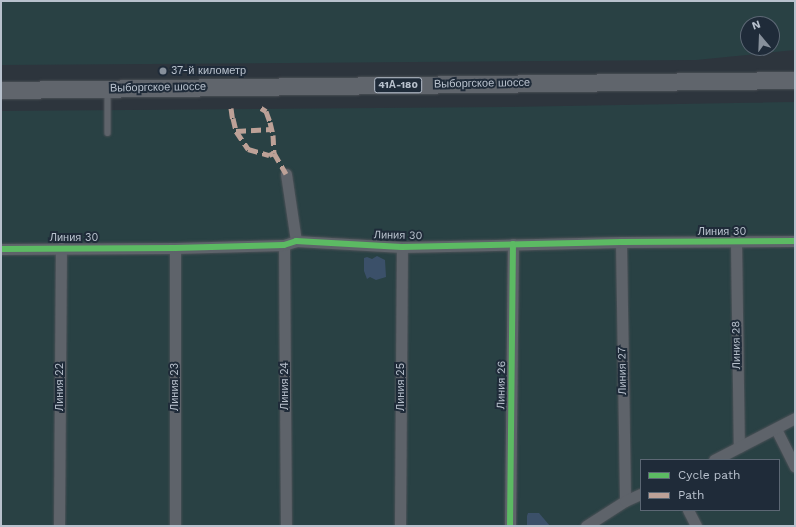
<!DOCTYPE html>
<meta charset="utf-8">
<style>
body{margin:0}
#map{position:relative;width:796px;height:527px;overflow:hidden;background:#2d353d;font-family:"Work Sans",sans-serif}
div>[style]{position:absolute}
.green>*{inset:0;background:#294144}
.water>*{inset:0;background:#3b5069}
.roads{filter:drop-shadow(0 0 1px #4c5157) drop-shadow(0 0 1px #4c5157)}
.lane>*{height:5.5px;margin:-2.75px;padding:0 2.75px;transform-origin:2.75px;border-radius:2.75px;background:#5e636a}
.street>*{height:11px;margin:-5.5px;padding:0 5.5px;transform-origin:5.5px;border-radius:5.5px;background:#5e636a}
.primary>*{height:17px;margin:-8.5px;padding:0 8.5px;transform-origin:8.5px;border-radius:8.5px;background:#60656c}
.quiet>*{height:5px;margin-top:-2.5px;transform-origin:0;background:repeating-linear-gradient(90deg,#bda197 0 10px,transparent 0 15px)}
.cycleway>*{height:6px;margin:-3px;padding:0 3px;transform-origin:3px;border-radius:3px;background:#5cba63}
.dots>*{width:11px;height:11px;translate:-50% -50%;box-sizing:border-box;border:2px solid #1f2b39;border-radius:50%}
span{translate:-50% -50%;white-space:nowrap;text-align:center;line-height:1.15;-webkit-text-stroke:4px #1f2b39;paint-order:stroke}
.shield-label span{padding:1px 3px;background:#1f2b39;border:1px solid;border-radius:3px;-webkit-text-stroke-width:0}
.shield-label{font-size:10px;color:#b8c1cd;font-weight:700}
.poi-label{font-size:11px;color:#b8c1cd}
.left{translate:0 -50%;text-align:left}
.street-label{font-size:11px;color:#b8c1cd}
.frame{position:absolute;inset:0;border:2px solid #b8c1cd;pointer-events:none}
.legend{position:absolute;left:640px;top:459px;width:140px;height:52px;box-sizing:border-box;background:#1f2b39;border:1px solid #5c6774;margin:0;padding:5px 7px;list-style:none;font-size:12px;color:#b8c1cd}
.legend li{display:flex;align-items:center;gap:8px;height:20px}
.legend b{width:20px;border:1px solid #5c6774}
.north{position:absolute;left:740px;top:16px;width:40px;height:40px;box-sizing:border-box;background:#1f2b39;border:1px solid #5c6774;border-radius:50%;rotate:341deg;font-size:11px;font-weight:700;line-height:16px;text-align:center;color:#b8c1cd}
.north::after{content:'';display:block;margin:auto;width:14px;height:18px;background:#87909b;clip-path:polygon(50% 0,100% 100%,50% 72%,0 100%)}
</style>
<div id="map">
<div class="green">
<div style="clip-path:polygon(evenodd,1px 1px,795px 1px,795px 50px,696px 60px,1px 65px,1px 1px,748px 24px,772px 24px,772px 48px,748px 48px,748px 24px)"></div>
<div style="clip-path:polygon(evenodd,795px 102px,795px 526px,1px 526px,1px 111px,506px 107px,795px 102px,641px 460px,779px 460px,779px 510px,641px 510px,641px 460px)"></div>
</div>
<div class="water">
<div style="clip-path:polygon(377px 256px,385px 260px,386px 277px,376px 280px,370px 277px,367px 279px,364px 271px,364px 258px,367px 257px,372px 259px)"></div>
<div style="clip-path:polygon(528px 513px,539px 513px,550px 526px,527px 526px,527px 516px)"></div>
</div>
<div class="roads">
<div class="lane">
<div style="left:108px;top:90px;width:43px;rotate:90deg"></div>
</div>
<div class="street">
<div style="left:286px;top:174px;width:68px;rotate:81.5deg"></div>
<div style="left:621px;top:242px;width:259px;rotate:89.1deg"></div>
<div style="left:736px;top:242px;width:205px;rotate:89.2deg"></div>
<div style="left:284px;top:245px;width:281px;rotate:89.6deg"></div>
<div style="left:1px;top:249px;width:174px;rotate:-0.3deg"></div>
<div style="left:175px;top:248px;width:109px;rotate:-1.6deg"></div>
<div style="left:284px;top:245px;width:13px;rotate:-18deg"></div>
<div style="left:296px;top:241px;width:106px;rotate:3.2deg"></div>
<div style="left:402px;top:247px;width:219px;rotate:-1.3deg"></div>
<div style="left:621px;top:242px;width:174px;rotate:-0.3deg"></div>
<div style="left:776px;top:429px;width:42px;rotate:63.4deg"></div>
<div style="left:714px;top:460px;width:91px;rotate:-27.4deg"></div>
<div style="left:688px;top:510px;width:18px;rotate:63deg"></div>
<div style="left:59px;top:526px;width:278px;rotate:-89.6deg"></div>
<div style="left:175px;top:526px;width:278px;rotate:-90deg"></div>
<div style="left:400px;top:526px;width:279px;rotate:-89.6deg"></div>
<div style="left:510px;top:526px;width:282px;rotate:-89.4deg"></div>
<div style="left:586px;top:526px;width:46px;rotate:-32.7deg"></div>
<div style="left:625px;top:501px;width:17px;rotate:-24deg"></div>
</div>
<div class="primary">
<div style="left:1px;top:90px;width:794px;rotate:-0.72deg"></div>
</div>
</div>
<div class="quiet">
<div style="left:231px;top:108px;width:14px;rotate:82deg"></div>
<div style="left:261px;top:108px;width:6px;rotate:31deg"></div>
<div style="left:266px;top:111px;width:12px;rotate:70deg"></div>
<div style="left:270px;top:122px;width:13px;rotate:77deg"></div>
<div style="left:273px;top:135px;width:18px;rotate:87deg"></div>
<div style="left:274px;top:153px;width:24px;rotate:60deg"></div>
<div style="left:233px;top:118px;width:13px;rotate:77deg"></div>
<div style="left:236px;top:131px;width:22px;rotate:56deg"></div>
<div style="left:248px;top:149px;width:22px;rotate:16deg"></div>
<div style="left:269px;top:155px;width:5px;rotate:-22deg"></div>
<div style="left:236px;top:131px;width:36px;rotate:-3deg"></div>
</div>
<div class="cycleway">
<div style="left:1px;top:249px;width:174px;rotate:-0.3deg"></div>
<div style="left:175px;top:248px;width:109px;rotate:-1.6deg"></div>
<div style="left:284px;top:245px;width:13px;rotate:-18deg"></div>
<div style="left:296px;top:241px;width:106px;rotate:3.2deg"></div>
<div style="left:402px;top:247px;width:219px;rotate:-1.3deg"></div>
<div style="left:621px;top:242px;width:174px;rotate:-0.3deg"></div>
<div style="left:510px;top:526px;width:282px;rotate:-89.4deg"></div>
</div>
<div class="dots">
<div style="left:163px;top:71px;background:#87909b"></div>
</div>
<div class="shield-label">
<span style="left:398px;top:85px">41А-180</span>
</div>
<div class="poi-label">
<span class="left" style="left:171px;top:71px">37-й километр</span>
</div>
<div class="street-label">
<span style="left:482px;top:84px;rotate:-1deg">Выборгское шоссе</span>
<span style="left:158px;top:88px;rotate:-1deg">Выборгское шоссе</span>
<span style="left:722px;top:232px">Линия 30</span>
<span style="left:398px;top:236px;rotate:1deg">Линия 30</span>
<span style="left:74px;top:238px">Линия 30</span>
<span style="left:737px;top:345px;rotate:-91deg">Линия 28</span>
<span style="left:623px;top:371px;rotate:-91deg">Линия 27</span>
<span style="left:502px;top:385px;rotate:-89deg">Линия 26</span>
<span style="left:285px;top:386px;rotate:-90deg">Линия 24</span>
<span style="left:60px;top:387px;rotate:-90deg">Линия 22</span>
<span style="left:175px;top:387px;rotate:-90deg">Линия 23</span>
<span style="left:401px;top:387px;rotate:-90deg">Линия 25</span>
</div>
<div class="frame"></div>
<ul class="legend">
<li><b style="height:5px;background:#5cba63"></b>Cycle path</li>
<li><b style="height:5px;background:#bda197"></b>Path</li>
</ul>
<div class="north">N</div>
</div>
